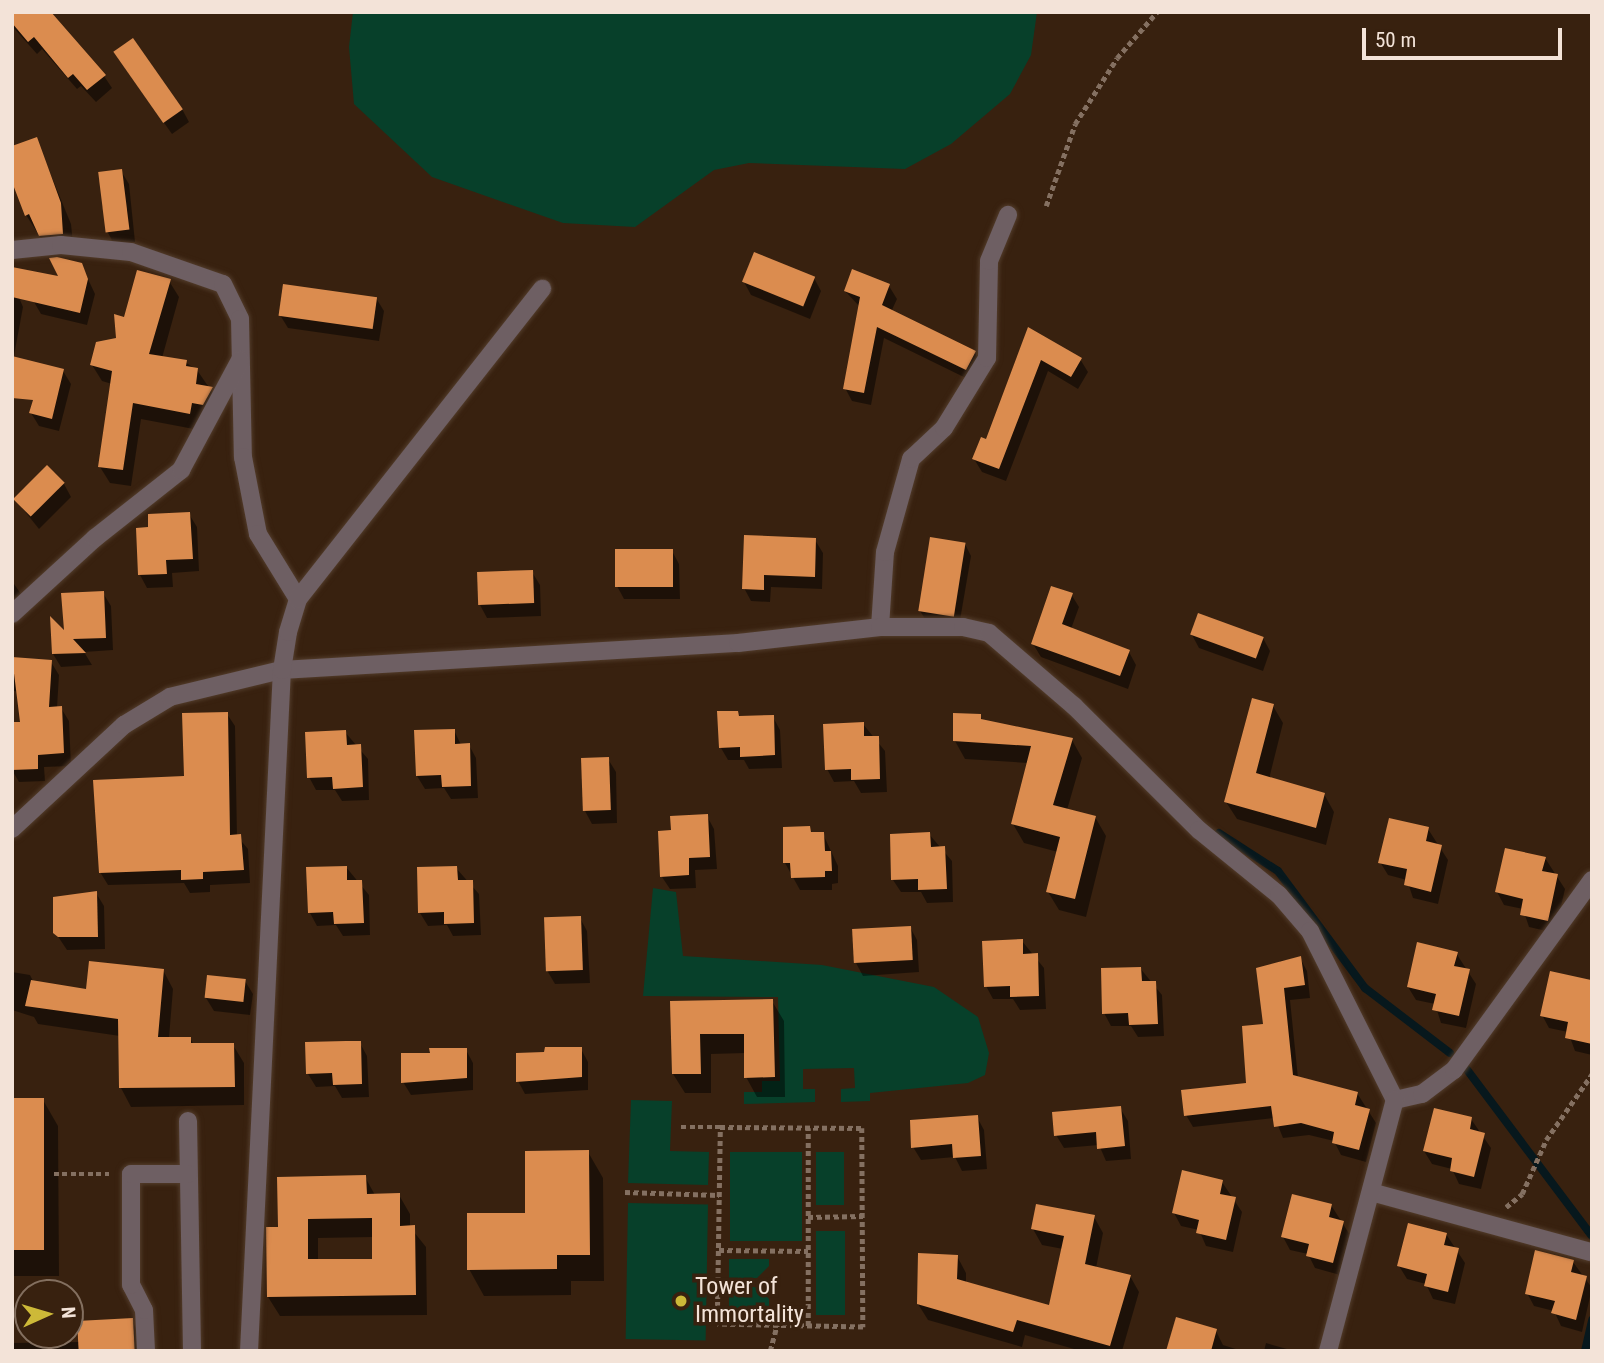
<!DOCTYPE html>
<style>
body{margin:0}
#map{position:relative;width:1604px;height:1363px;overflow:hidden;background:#38210f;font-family:"Roboto Condensed",sans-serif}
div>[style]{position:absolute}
.green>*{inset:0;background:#07402a;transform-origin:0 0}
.shadow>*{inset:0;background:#0007}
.stream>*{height:8px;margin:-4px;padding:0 4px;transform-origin:4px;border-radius:4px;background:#07181d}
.building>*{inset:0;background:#db8c4f;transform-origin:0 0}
.path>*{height:4.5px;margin-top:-2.25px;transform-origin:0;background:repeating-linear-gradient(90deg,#847061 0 5px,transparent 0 8.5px)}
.roads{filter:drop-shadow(0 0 2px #523c2b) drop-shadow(0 0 2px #523c2b)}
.minor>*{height:18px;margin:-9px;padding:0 9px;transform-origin:9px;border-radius:9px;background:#6e5f63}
.dots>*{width:19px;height:19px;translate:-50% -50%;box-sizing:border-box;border:4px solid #38210f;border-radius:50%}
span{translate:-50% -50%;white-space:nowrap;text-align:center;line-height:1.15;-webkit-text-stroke:7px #38210f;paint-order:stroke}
.poi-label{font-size:24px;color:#f3e3d8}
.left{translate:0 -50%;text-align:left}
.frame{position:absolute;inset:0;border:14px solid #f3e3d8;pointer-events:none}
.north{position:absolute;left:14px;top:1279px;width:70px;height:70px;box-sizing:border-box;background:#38210f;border:2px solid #836f5f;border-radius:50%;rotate:86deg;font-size:19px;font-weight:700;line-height:28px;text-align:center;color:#f3e3d8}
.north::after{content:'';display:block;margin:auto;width:24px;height:32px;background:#cdb938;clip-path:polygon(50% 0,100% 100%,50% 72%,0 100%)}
.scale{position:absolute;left:1362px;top:28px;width:200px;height:32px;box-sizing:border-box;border:4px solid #f3e3d8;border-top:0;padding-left:9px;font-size:21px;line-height:24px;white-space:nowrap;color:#f3e3d8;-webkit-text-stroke:5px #38210f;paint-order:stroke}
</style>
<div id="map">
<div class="green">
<div style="clip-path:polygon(353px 12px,1037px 12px,1031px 55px,1010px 94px,951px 144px,905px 169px,749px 163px,714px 170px,635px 227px,563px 223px,432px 177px,354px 104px,349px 47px)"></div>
<div style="clip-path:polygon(653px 888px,676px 892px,683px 956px,822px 965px,934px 987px,978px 1017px,989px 1053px,985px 1075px,968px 1083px,870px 1093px,870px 1101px,841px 1102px,841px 1089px,855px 1088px,854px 1068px,803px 1069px,803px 1089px,815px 1089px,815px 1102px,744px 1104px,744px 1092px,762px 1092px,762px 1081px,780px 1081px,778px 997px,643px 996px)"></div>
<div style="clip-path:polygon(631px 1100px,672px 1101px,670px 1151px,709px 1152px,708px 1185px,628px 1183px)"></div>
<div style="left:730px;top:1152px;width:72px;height:89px"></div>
<div style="left:816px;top:1152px;width:28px;height:53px"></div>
<div style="left:628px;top:1203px;width:80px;height:136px;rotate:1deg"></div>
<div style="left:816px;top:1231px;width:29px;height:84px"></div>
<div style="clip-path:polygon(729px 1259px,769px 1259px,769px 1266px,757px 1278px,729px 1279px)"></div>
<div style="clip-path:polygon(729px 1287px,757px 1287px,769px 1299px,769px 1314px,729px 1313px)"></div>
</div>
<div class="shadow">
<div style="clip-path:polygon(12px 12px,104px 76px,112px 88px,96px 102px,81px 86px,77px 89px,42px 49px,37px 54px,12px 26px)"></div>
<div style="clip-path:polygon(123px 65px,182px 109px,189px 122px,172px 134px)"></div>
<div style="clip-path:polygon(36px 139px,71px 224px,74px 253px,52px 255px,26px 215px)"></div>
<div style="clip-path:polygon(121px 171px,129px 184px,135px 242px,114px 244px,107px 231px)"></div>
<div style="clip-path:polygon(81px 264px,95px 294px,87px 325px,41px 314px,34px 302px,55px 294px,61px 278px)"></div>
<div style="clip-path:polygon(814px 278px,821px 291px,810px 319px,751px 295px,744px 282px)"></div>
<div style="clip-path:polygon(12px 281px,23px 307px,13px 361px,12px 361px)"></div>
<div style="clip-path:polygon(169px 281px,179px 297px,162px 358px,185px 362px,197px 370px,221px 405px,199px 430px,141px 419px,131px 486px,110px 483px,100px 467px,112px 384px,102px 381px,92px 365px,118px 339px,125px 319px)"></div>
<div style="clip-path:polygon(889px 286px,897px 299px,891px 312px,975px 353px,982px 365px,974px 382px,884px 338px,871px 405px,852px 401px,845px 388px,860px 307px,845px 291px)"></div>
<div style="clip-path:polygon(376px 298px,384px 311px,379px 341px,288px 328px,280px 315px)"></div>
<div style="clip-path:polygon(1029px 330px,1080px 359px,1088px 372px,1078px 389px,1048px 371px,1006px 481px,982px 472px,974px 459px,987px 441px)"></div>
<div style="clip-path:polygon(63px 371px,71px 384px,59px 431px,39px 426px,31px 413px)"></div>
<div style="clip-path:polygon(64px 484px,71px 497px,39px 529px,15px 499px)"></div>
<div style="clip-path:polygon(189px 514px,197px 527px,199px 571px,172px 573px,173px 587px,147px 588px,140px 575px,150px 529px)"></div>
<div style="clip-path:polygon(815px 540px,823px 553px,822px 589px,771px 587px,770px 602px,751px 601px,744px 588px)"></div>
<div style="clip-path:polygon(965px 544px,971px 556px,959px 626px,927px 622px,920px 611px)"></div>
<div style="clip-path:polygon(672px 551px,679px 564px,680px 599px,624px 599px,617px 586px)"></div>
<div style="clip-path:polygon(532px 572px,540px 585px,541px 616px,487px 618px,480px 605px)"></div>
<div style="clip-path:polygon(12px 581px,23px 597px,12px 609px)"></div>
<div style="clip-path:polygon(103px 593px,111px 606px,113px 650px,84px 652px,92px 665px,61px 667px,53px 654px)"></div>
<div style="clip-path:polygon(1071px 594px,1079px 607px,1071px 629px,1129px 652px,1136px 665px,1128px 689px,1041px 657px,1033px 644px)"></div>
<div style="clip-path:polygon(1192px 635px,1263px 638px,1270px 651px,1263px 671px,1199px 648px)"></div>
<div style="clip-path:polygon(12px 659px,51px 662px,59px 675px,57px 708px,61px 708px,69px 721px,71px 766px,44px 767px,45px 781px,19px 782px,12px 770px,12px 724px,22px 723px,20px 693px,12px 690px)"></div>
<div style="clip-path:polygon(1273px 706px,1283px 723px,1269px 779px,1324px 794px,1334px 812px,1326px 845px,1237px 819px,1226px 802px)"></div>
<div style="clip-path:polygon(737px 712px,741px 718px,773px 717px,780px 730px,782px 768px,749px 769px,744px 760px,728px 760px,721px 748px)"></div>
<div style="clip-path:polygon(227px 714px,235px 726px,237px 836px,248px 849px,250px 883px,210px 885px,210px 892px,190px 893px,184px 883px,108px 885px,100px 872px,186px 777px)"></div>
<div style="clip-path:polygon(980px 715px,983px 722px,1072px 740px,1082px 758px,1067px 810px,1095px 817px,1106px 836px,1086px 917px,1059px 910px,1048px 892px,1058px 852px,1024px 843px,1013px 824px,1028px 763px,965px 759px,955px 741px)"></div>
<div style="clip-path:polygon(863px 724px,885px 751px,887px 792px,861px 793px,854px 781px,834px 782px,827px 769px)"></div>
<div style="clip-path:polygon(454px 730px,461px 745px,469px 745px,476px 758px,478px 798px,451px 799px,444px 788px,425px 789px,417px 776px)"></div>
<div style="clip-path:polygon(345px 732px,368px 759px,369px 800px,342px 801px,335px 790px,316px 790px,309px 777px)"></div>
<div style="clip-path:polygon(608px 759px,616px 772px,617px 823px,592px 824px,585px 811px)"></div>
<div style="clip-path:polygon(707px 816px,714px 829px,717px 869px,695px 870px,696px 888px,670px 889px,662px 877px,672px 832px)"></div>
<div style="clip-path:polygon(809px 828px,813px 834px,823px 834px,838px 866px,838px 883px,832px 884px,832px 890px,800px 890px,785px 863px)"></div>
<div style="clip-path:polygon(1428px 829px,1448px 860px,1438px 904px,1413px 898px,1407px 880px,1388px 875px,1380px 862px)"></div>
<div style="clip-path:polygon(929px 834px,952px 861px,953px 902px,927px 903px,921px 892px,901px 892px,893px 880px)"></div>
<div style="clip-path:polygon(1545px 858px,1565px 889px,1555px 933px,1529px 927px,1523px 909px,1504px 905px,1497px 892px)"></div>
<div style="clip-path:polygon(346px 867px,369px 895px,370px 935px,343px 936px,336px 925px,317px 926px,310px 913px)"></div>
<div style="clip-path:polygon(456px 868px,479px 894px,481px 935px,453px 936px,447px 925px,428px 926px,420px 913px)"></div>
<div style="clip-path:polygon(96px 893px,104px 906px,105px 949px,67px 950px,55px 932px)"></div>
<div style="clip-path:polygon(580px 918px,587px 931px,590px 983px,555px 984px,548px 972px)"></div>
<div style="clip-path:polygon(910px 927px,917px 940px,919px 972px,863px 976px,856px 963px)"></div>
<div style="clip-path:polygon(1022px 941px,1044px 968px,1046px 1009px,1020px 1010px,1013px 999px,993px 999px,986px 986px)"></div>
<div style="clip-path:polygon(1456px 953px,1476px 984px,1466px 1028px,1441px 1023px,1435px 1004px,1416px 1000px,1408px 987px)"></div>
<div style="clip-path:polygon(1300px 958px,1307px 971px,1310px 998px,1290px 1000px,1298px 1078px,1357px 1093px,1376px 1123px,1366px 1162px,1341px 1155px,1334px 1141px,1309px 1135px,1283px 1138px,1275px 1118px,1193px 1127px,1186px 1115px,1248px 1084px,1280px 961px)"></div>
<div style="clip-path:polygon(1140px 968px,1162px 995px,1164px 1036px,1138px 1037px,1131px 1026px,1111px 1026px,1104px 1013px)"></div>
<div style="clip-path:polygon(163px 970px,173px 989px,169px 1038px,190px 1038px,194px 1045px,233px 1045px,244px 1063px,244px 1105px,131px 1107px,121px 1088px,120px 1036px,38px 1024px,34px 1017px,12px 1010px,12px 972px,30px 975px,34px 983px,88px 991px)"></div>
<div style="clip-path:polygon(245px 981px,253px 994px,250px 1015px,214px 1011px,206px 998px)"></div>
<div style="clip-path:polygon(1589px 982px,1592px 986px,1592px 1055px,1575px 1051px,1568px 1032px,1549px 1028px,1542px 1015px)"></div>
<div style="clip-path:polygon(772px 1001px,784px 1021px,785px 1097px,757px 1097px,746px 1077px,746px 1053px,711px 1054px,711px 1093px,685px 1093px,673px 1074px,672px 1003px)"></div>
<div style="clip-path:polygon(360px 1043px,367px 1056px,369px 1097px,342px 1098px,335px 1086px,316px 1087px,308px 1074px)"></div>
<div style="clip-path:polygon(581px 1049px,588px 1062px,588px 1090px,525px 1094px,518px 1081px)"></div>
<div style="clip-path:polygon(466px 1050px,473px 1063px,473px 1090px,411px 1095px,403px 1082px,403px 1055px)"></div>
<div style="clip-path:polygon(12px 1100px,43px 1100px,58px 1126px,59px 1276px,12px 1276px)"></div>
<div style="clip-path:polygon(1120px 1108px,1128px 1121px,1131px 1159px,1106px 1161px,1099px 1145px,1064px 1148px,1056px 1135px)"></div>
<div style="clip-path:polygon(977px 1117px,984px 1130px,987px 1169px,962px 1171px,955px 1157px,921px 1160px,913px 1147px)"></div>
<div style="clip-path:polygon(1471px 1119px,1491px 1148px,1481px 1189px,1459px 1184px,1452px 1169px,1432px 1164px,1424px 1151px)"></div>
<div style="clip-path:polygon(588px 1152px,603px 1178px,604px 1281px,571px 1281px,571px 1295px,484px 1296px,469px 1269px)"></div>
<div style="clip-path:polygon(evenodd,365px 1177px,375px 1195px,399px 1195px,410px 1214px,410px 1227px,426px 1247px,427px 1315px,280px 1316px,268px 1297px,280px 1229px,365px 1177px,374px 1237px,374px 1260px,318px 1261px,318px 1238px,374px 1237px)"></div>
<div style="clip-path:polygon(1222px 1182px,1242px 1212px,1233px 1252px,1206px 1246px,1199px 1230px,1181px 1226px,1174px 1213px)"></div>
<div style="clip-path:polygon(1331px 1205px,1350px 1235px,1340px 1275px,1315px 1268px,1308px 1254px,1290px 1250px,1283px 1237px)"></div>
<div style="clip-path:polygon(1094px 1217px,1103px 1233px,1096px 1268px,1130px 1276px,1139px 1292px,1122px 1351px,1081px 1351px,1025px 1335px,1022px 1347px,928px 1320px,918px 1304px,957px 1256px,966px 1273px,966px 1283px,1051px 1307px,1063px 1249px,1042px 1245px,1033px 1229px)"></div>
<div style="clip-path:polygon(1446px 1234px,1465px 1263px,1455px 1304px,1433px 1299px,1426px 1284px,1407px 1279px,1399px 1266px)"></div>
<div style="clip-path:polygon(1573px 1262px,1592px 1288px,1582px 1332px,1561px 1326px,1554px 1311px,1534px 1306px,1527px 1293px)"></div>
<div style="clip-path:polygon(132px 1320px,147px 1351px,12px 1351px,12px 1343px,79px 1342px)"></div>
<div style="clip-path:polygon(1216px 1331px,1223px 1345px,1242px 1351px,1168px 1351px)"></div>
<div style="clip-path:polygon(1266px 1343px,1294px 1351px,1264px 1351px)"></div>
</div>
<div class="stream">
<div style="left:1219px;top:833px;width:70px;rotate:32.8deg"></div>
<div style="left:1278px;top:871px;width:146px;rotate:53.4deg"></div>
<div style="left:1365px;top:988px;width:107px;rotate:37.4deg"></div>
<div style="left:1465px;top:1067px;width:211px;rotate:53.1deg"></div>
<div style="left:1585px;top:1351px;width:32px;rotate:-77deg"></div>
</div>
<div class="building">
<div style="clip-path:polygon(12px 12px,51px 12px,106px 75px,87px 90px,73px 74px,68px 78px,34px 37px,28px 42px,12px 23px)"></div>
<div style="left:133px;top:38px;width:87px;height:24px;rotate:55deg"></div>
<div style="clip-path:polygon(37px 137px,61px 203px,63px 234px,39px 236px,29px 214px,25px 216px,12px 182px,12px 146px)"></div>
<div style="left:122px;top:169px;width:61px;height:24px;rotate:83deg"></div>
<div style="left:754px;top:252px;width:66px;height:32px;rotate:22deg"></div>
<div style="clip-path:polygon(57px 257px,82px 263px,88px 279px,80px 313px,12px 297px,12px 267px,58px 276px,49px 258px)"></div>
<div style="clip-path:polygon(852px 269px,890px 284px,882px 305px,976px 351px,966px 370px,877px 327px,864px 393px,843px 389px,860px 297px,844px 291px)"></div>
<div style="clip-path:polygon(137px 270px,171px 279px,149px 354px,187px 360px,186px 366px,198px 368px,196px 384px,213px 387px,203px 405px,192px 403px,190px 414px,133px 403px,123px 470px,98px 467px,112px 371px,90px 365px,96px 342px,116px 338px,114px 314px,124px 317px)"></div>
<div style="left:283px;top:284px;width:95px;height:32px;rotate:8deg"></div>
<div style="clip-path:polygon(1028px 327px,1082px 358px,1071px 377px,1041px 360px,999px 469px,972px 459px,981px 437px,986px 439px)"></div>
<div style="clip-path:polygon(12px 356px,64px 369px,52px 419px,29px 413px,33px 400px,12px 398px)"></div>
<div style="left:47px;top:465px;width:25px;height:48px;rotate:45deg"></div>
<div style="clip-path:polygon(190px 512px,193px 559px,166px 560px,167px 574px,138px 575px,136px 528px,148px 527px,148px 514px)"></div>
<div style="clip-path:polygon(744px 535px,816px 538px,815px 577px,764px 575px,764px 590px,742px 589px)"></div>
<div style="left:930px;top:537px;width:36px;height:75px;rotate:9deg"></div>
<div style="left:615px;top:549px;width:58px;height:38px"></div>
<div style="left:533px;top:570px;width:33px;height:56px;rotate:88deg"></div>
<div style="clip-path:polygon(1051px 586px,1073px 593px,1062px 624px,1130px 650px,1120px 676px,1031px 644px)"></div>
<div style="clip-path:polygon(104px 591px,106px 638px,73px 639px,86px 653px,52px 654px,50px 616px,64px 630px,61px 593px)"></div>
<div style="left:1198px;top:613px;width:70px;height:23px;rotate:20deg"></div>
<div style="clip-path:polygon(12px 657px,52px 660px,49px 707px,62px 706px,64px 753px,38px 755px,38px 769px,12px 770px,12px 722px,20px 722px)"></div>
<div style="clip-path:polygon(1252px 698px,1274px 704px,1256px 773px,1325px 793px,1316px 828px,1224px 802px)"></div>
<div style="clip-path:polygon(717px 711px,738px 711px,739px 716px,774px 715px,775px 755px,740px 757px,740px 747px,719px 748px)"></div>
<div style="clip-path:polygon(228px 712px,230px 835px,241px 834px,244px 870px,203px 872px,203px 879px,181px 880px,181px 870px,99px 873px,93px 780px,184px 776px,182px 713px)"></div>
<div style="clip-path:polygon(953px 713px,981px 714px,981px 719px,1073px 738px,1053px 805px,1096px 816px,1075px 899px,1046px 892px,1060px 837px,1011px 824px,1031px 746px,953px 741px)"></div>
<div style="clip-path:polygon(864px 722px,864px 736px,879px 736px,880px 779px,851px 780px,851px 769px,825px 770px,823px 724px)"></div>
<div style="clip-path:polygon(455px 729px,455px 744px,470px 743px,471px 786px,442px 787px,441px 775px,416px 776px,414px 730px)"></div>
<div style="clip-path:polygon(346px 730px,347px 745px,361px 744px,363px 787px,333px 789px,332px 777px,307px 778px,305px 732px)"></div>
<div style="left:609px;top:757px;width:53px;height:28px;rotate:88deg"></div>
<div style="clip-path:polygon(708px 814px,710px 857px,689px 858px,689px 875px,660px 877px,658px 831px,671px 830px,670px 816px)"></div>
<div style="clip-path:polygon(1389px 818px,1429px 827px,1426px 841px,1442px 845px,1431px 892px,1404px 885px,1407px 869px,1378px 863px)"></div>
<div style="clip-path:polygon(810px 826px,811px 832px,824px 832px,825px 851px,831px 851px,832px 871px,825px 871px,825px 877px,791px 878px,790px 863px,783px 863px,783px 827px)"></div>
<div style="clip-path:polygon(930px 832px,931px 847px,945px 846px,947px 889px,918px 890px,918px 879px,891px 880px,890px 834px)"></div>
<div style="clip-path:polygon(1505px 848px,1546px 857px,1542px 871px,1558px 874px,1548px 921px,1520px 915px,1523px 899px,1495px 892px)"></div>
<div style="clip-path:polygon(347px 866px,347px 880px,362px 880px,364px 923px,334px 924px,333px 912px,308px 913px,306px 867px)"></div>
<div style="clip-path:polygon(457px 866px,458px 880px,473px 880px,474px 923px,444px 924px,444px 912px,418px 913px,417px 867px)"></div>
<div style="clip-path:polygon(97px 891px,98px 937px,58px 937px,53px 933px,53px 897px)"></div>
<div style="left:581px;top:916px;width:54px;height:37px;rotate:88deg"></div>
<div style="left:911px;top:926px;width:34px;height:59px;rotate:87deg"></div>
<div style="clip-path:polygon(1023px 939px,1023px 954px,1038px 953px,1039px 996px,1010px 997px,1010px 986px,984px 987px,982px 941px)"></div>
<div style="clip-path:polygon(1417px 942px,1458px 952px,1454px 966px,1470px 969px,1459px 1016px,1432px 1010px,1436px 994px,1407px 987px)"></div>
<div style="clip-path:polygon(1301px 956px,1305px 985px,1284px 988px,1293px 1075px,1358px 1092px,1355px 1105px,1370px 1109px,1359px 1150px,1332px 1143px,1334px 1132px,1301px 1123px,1274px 1127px,1271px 1106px,1184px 1116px,1181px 1090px,1246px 1083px,1242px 1026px,1263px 1024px,1256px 968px)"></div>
<div style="clip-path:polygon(89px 961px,164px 969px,158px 1037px,191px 1037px,191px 1043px,234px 1043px,235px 1087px,119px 1088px,118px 1019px,25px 1006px,31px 980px,86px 989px)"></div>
<div style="clip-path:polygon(1141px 967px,1142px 981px,1156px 981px,1158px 1024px,1129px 1025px,1128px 1013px,1102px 1014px,1101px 968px)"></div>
<div style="clip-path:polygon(1550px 971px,1591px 980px,1592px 1044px,1565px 1038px,1568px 1022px,1540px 1016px)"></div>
<div style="left:207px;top:975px;width:39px;height:23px;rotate:6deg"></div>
<div style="clip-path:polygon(773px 999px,775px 1077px,744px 1078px,744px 1034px,700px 1034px,701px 1074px,672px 1074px,670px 1001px)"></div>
<div style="clip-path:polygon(346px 1041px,361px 1041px,362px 1084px,333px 1085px,332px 1073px,306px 1074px,305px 1042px)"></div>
<div style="clip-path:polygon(545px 1047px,582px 1047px,582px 1077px,516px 1082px,516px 1053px,544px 1052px)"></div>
<div style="clip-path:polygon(429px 1048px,467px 1048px,467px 1078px,401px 1083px,401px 1053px,430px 1053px)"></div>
<div style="left:12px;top:1098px;width:32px;height:152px"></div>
<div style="clip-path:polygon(1121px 1106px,1125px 1146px,1097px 1149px,1096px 1132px,1054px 1136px,1052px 1112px)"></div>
<div style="clip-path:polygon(1434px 1108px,1472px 1117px,1470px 1129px,1485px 1133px,1474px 1177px,1450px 1171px,1452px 1158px,1423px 1151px)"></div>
<div style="clip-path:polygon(978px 1115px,981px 1156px,953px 1158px,952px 1144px,911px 1148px,910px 1120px)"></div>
<div style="clip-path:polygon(589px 1150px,590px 1255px,557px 1255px,557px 1269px,467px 1270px,467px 1213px,525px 1213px,525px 1151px)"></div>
<div style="clip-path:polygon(1182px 1170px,1223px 1180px,1220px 1194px,1236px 1197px,1226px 1240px,1196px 1233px,1199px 1220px,1172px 1213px)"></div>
<div style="clip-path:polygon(evenodd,366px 1175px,367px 1194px,400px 1193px,400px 1226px,415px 1225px,416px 1295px,267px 1297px,266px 1227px,278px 1227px,277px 1177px,366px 1175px,372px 1218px,372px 1259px,308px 1259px,308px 1219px,372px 1218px)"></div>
<div style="clip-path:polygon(1292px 1194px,1332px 1204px,1329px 1217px,1344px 1221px,1333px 1263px,1306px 1256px,1309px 1244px,1281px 1237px)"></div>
<div style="clip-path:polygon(1036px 1204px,1095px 1215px,1085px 1264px,1131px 1275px,1110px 1346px,1017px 1320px,1013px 1332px,917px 1304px,918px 1253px,958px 1255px,957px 1279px,1049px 1305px,1064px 1236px,1031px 1229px)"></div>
<div style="clip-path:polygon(1408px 1223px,1447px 1233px,1444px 1245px,1459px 1248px,1448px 1292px,1424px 1286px,1427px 1274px,1397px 1266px)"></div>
<div style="clip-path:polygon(1535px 1250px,1574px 1260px,1571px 1272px,1587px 1276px,1576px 1320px,1551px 1313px,1555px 1301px,1525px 1294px)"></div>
<div style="clip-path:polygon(1176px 1317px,1217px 1329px,1211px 1351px,1166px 1351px)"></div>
<div style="left:133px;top:1318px;width:33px;height:56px;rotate:87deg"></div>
</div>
<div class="path">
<div style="left:1046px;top:206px;width:87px;rotate:-70.5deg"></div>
<div style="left:1075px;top:124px;width:78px;rotate:-57.5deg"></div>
<div style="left:1117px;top:58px;width:61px;rotate:-49deg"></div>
<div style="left:681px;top:1127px;width:39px"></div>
<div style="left:720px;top:1127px;width:142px;rotate:0.4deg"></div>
<div style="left:862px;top:1128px;width:199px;rotate:89.7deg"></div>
<div style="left:863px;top:1327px;width:146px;rotate:-178.8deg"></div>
<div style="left:717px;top:1324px;width:197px;rotate:-89.1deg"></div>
<div style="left:54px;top:1174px;width:55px"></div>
<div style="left:625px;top:1192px;width:94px;rotate:1.8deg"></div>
<div style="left:1506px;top:1207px;width:21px;rotate:-39deg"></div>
<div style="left:1522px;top:1194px;width:59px;rotate:-66deg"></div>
<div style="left:1546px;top:1140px;width:80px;rotate:-55.1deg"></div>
<div style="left:808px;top:1217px;width:55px;rotate:-1deg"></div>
<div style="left:719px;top:1250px;width:89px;rotate:0.6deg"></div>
<div style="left:808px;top:1326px;width:198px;rotate:-90deg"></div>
<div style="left:770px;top:1351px;width:27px;rotate:-75deg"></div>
</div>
<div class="roads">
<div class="minor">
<div style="left:12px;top:250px;width:49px;rotate:-5.8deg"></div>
<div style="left:61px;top:245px;width:70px;rotate:5.7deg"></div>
<div style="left:131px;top:252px;width:97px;rotate:19.2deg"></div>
<div style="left:223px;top:284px;width:39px;rotate:64deg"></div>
<div style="left:240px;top:319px;width:138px;rotate:88.8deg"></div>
<div style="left:243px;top:457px;width:78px;rotate:79deg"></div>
<div style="left:258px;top:534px;width:76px;rotate:58.4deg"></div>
<div style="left:12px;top:614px;width:113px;rotate:-42.5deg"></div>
<div style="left:95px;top:538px;width:110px;rotate:-38.3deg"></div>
<div style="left:181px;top:470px;width:125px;rotate:-61.8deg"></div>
<div style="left:880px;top:627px;width:75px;rotate:-86.2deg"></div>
<div style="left:885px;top:552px;width:97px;rotate:-74.4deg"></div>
<div style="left:911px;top:459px;width:45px;rotate:-43.2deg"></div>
<div style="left:944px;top:428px;width:82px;rotate:-58.4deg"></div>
<div style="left:987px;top:358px;width:97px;rotate:-88.8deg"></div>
<div style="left:989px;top:261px;width:50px;rotate:-67.6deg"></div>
<div style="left:12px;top:829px;width:153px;rotate:-42.9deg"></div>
<div style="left:124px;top:725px;width:54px;rotate:-31.3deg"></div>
<div style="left:170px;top:697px;width:115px;rotate:-13.6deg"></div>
<div style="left:282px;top:670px;width:457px;rotate:-3.4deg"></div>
<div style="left:738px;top:643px;width:143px;rotate:-6.4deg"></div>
<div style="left:880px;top:627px;width:83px"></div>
<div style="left:963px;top:627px;width:27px;rotate:13deg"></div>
<div style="left:989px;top:633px;width:112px;rotate:40.7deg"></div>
<div style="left:1074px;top:706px;width:176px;rotate:44.8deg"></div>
<div style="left:1199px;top:830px;width:103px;rotate:39.1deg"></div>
<div style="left:1279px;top:895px;width:48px;rotate:49.3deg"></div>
<div style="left:1310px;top:931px;width:189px;rotate:63.3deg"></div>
<div style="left:1395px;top:1100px;width:28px;rotate:-13deg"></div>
<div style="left:1422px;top:1094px;width:40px;rotate:-37deg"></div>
<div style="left:1454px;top:1070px;width:235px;rotate:-54deg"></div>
<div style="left:188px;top:1121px;width:230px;rotate:89deg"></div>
<div style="left:1371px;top:1192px;width:228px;rotate:15.3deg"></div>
<div style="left:146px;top:1351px;width:41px;rotate:-92.8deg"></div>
<div style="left:144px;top:1310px;width:28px;rotate:-117deg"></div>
<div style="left:131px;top:1285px;width:111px;rotate:-90deg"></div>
<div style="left:131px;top:1174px;width:57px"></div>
<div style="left:249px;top:1351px;width:682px;rotate:-87.23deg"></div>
<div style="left:282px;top:670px;width:38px;rotate:-81deg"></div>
<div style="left:288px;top:632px;width:34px;rotate:-73deg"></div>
<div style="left:298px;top:599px;width:395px;rotate:-51.8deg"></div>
<div style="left:1328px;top:1351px;width:260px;rotate:-75.1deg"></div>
</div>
</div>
<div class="dots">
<div style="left:681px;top:1301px;background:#cdb938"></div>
</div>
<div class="poi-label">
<span class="left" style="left:695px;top:1301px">Tower of<br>Immortality</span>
</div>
<div class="frame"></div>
<div class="north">N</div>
<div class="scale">50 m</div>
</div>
